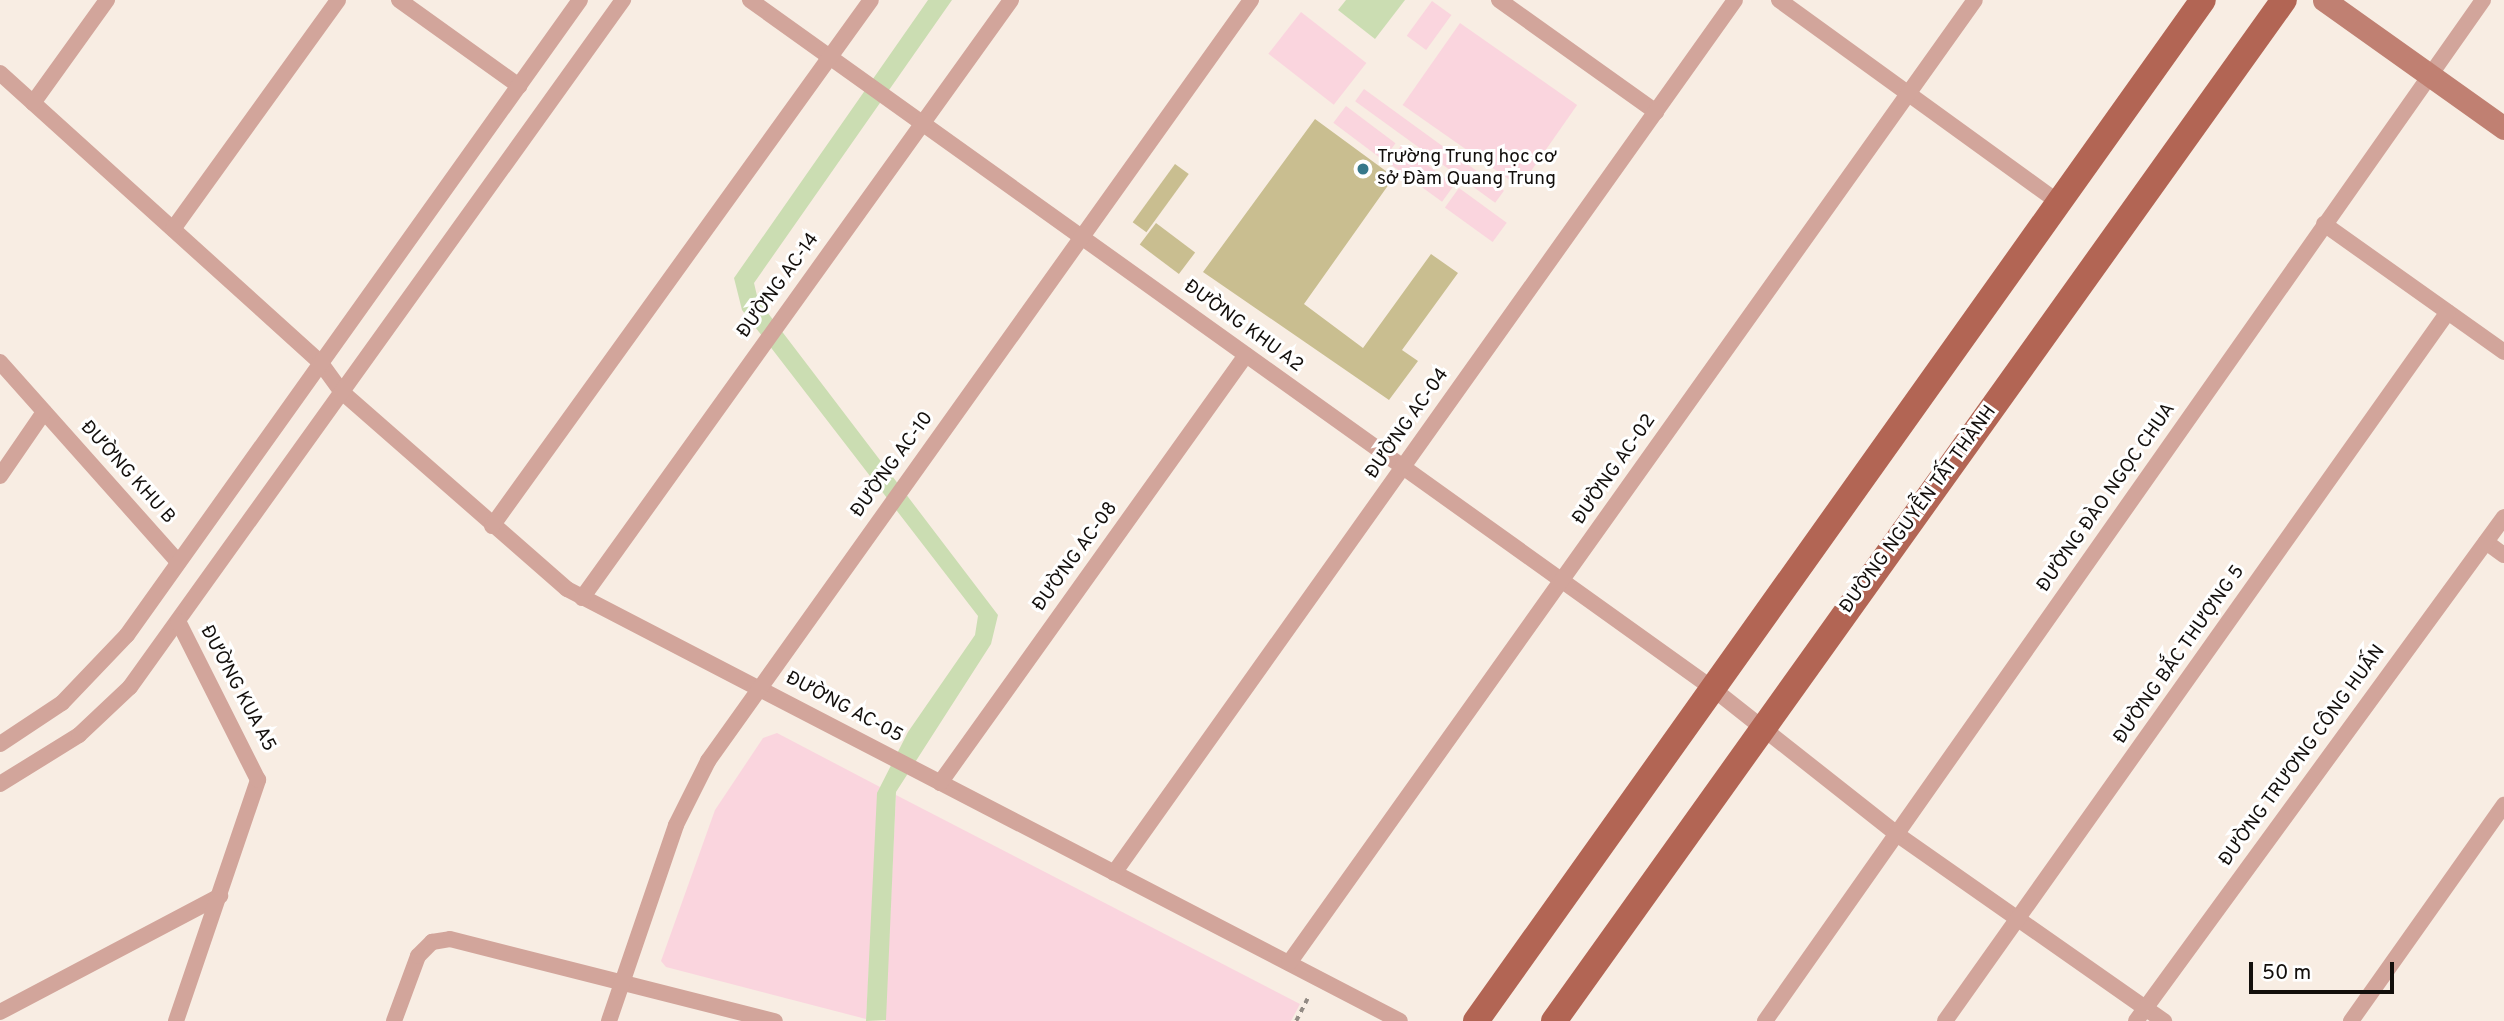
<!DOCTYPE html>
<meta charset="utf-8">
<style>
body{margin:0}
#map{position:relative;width:2504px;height:1021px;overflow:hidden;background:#f8ede3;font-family:Overpass,sans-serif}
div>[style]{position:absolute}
.green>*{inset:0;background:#fad5de;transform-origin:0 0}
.water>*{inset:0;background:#cbddb2}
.building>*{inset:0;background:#c9be90;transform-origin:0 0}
.path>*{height:3.5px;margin-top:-1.75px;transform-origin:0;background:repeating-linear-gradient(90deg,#938b84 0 5px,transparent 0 10px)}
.street>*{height:16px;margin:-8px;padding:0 8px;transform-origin:8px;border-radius:8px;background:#d2a59b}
.secondary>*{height:23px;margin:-11.5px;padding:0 11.5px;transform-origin:11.5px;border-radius:11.5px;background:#c08072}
.primary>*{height:26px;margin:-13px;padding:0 13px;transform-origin:13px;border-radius:13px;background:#b26554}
.dots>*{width:19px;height:19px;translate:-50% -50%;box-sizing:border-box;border:4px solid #fff;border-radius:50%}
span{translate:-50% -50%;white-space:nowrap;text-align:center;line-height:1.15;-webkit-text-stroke:6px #fff;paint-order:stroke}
.poi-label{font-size:19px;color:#130f0c}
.left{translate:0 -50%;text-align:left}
.street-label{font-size:19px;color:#130f0c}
.scale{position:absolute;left:2249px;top:962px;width:145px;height:32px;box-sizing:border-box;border:4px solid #130f0c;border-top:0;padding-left:9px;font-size:21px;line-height:24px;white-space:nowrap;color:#130f0c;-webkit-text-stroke:5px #fff;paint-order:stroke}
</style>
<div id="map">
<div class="green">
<div style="left:1432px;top:1px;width:24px;height:43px;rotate:36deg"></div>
<div style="left:1301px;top:12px;width:83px;height:53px;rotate:38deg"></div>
<div style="left:1460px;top:23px;width:143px;height:100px;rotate:35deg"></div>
<div style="left:1364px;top:89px;width:173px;height:15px;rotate:36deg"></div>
<div style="left:1346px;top:106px;width:62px;height:21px;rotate:37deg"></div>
<div style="left:1401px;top:146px;width:66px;height:21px;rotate:36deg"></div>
<div style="left:1459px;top:188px;width:59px;height:24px;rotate:36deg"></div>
<div style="clip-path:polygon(777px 733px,880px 787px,866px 1019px,666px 967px,661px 961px,715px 810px,763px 738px)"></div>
<div style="clip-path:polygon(896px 795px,1300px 1004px,1291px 1021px,885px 1021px)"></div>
</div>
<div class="water">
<div style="clip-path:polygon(928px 0,952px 0,754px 283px,758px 300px,998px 615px,991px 644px,896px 792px,886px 1020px,866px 1021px,877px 793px,908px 732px,975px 635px,978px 616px,742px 310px,734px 278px)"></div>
<div style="clip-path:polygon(1346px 0,1405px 0,1375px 39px,1338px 10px)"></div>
</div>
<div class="building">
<div style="clip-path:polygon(1315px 119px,1394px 177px,1304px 304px,1363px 348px,1431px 254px,1458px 273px,1402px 350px,1418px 361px,1389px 400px,1203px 272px)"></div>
<div style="left:1175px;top:164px;width:17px;height:72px;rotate:36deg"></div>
<div style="left:1156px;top:223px;width:49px;height:27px;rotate:37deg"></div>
</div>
<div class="path">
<div style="left:1296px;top:1021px;width:25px;rotate:-63deg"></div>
</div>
<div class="street">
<div style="left:399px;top:0;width:148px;rotate:35.6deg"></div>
<div style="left:750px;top:0;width:1183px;rotate:35.57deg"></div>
<div style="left:1712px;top:688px;width:237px;rotate:38.3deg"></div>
<div style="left:1898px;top:835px;width:325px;rotate:35deg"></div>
<div style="left:1499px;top:0;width:193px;rotate:35.5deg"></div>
<div style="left:1779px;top:0;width:346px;rotate:35.9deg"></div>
<div style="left:0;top:73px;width:431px;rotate:42.1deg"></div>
<div style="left:320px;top:362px;width:37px;rotate:54deg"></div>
<div style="left:342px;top:392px;width:299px;rotate:41.2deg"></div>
<div style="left:567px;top:589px;width:938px;rotate:27.41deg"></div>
<div style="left:33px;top:103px;width:127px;rotate:-54.3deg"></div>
<div style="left:2324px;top:224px;width:221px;rotate:35.4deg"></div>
<div style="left:173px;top:229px;width:282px;rotate:-54.2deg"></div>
<div style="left:0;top:362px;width:268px;rotate:48.3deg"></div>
<div style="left:0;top:476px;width:78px;rotate:-55.5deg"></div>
<div style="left:492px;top:526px;width:648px;rotate:-54.23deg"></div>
<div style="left:2486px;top:542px;width:22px;rotate:36deg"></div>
<div style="left:582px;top:598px;width:736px;rotate:-54.34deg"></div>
<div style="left:0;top:744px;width:74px;rotate:-33.5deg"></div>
<div style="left:62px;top:703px;width:94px;rotate:-46.3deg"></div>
<div style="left:127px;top:635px;width:780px;rotate:-54.5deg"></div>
<div style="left:940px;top:783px;width:526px;rotate:-54.44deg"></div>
<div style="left:0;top:784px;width:93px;rotate:-31.8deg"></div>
<div style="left:79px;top:735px;width:70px;rotate:-43.3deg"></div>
<div style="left:130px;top:687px;width:846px;rotate:-54.34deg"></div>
<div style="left:1114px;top:873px;width:1071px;rotate:-54.57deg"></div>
<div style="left:1289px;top:963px;width:1182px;rotate:-54.54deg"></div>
<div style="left:0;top:1012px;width:249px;rotate:-27.8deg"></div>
<div style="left:176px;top:1021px;width:255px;rotate:-71.2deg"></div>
<div style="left:258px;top:780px;width:178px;rotate:-116.7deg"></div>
<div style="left:394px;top:1021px;width:69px;rotate:-69.7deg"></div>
<div style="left:418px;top:956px;width:20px;rotate:-45deg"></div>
<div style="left:432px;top:942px;width:18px;rotate:-9deg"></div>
<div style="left:450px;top:939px;width:335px;rotate:14.2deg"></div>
<div style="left:609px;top:1021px;width:207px;rotate:-71.1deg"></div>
<div style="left:676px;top:825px;width:72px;rotate:-63.4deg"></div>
<div style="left:708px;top:761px;width:935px;rotate:-54.49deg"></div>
<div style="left:1765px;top:1021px;width:1248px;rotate:-54.88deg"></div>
<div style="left:1945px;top:1021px;width:869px;rotate:-54.65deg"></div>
<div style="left:2136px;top:1021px;width:624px;rotate:-53.86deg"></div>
<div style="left:2351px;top:1021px;width:265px;rotate:-54.7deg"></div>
</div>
<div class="secondary">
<div style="left:2324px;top:0;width:221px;rotate:35.4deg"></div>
</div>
<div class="primary">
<div style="left:1476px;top:1021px;width:1253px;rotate:-54.55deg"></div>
<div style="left:1554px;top:1021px;width:1255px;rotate:-54.44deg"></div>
</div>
<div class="dots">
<div style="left:1363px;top:169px;background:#36788a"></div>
</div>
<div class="poi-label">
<span class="left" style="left:1377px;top:169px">Trường Trung học cơ<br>sở Đàm Quang Trung</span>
</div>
<div class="street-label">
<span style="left:779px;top:286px;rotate:-54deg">ĐƯỜNG AC-14</span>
<span style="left:1243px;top:327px;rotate:36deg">ĐƯỜNG KHU A2</span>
<span style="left:1408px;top:424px;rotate:-55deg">ĐƯỜNG AC-04</span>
<span style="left:893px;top:465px;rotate:-54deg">ĐƯỜNG AC-10</span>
<span style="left:1615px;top:470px;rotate:-55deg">ĐƯỜNG AC-02</span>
<span style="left:127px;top:473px;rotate:48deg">ĐƯỜNG KHU B</span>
<span style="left:2107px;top:498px;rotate:-55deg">ĐƯỜNG ĐÀO NGỌC CHUA</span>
<span style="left:1919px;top:510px;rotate:-54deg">ĐƯỜNG NGUYỄN TẤT THÀNH</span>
<span style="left:1076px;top:557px;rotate:-54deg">ĐƯỜNG AC-08</span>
<span style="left:2180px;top:655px;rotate:-55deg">ĐƯỜNG BẮC THƯỢNG 5</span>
<span style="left:237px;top:689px;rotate:62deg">ĐƯỜNG KUA A5</span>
<span style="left:844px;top:708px;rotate:28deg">ĐƯỜNG AC-05</span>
<span style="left:2303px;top:756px;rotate:-54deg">ĐƯỜNG TRƯƠNG CÔNG HUẤN</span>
</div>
<div class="scale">50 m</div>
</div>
